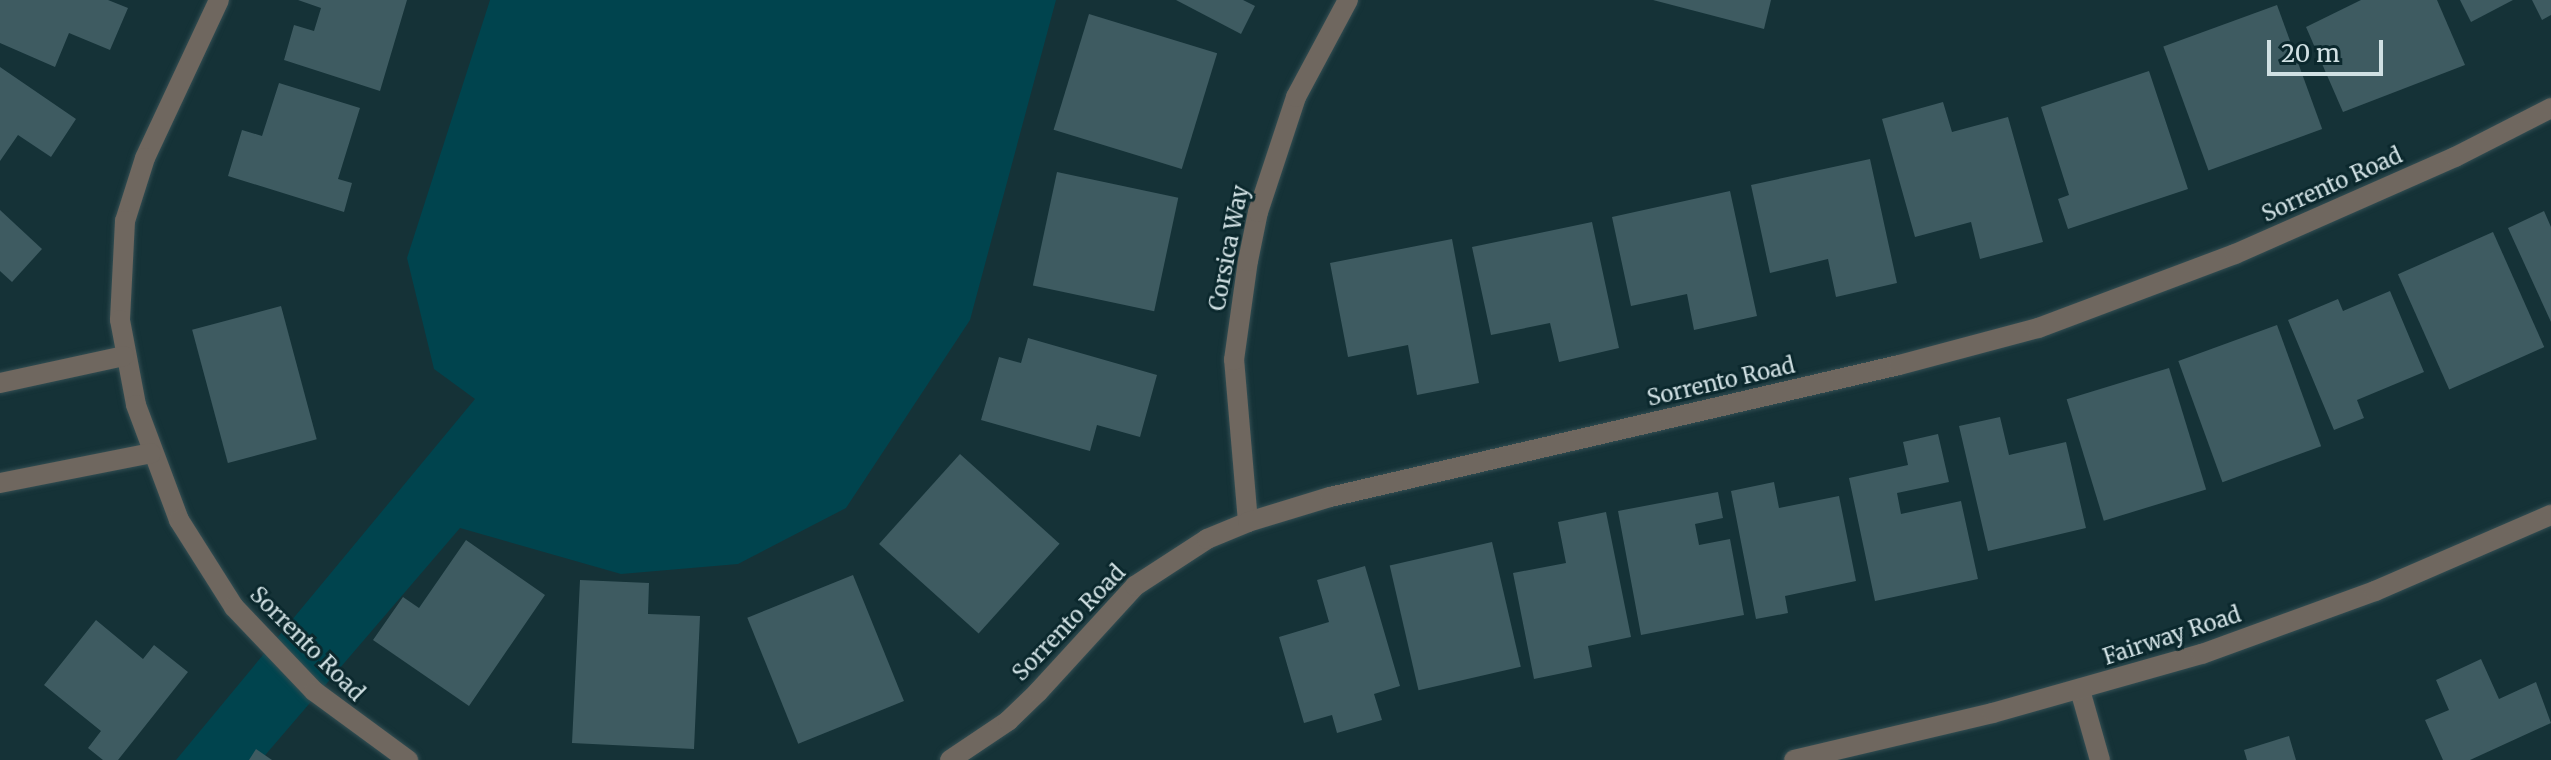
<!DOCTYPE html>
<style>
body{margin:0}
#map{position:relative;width:2551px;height:760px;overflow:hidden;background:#153237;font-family:Merriweather,serif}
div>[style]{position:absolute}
.green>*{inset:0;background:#00444e}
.building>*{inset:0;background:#3e5b61;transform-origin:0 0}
.roads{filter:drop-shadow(0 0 2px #334e53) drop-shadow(0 0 2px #334e53)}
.minor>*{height:20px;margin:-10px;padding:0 10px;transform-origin:10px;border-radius:10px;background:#6f675f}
.tertiary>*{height:20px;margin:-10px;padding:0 10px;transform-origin:10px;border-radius:10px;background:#6f675f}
span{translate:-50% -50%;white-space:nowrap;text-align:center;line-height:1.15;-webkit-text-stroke:6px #0b282d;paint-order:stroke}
.street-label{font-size:22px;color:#d0e0e3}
.scale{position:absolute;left:2267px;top:40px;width:116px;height:36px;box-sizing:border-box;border:4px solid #d0e0e3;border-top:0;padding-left:10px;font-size:24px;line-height:28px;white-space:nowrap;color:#d0e0e3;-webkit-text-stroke:6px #0b282d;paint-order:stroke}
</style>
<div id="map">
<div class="green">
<div style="clip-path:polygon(490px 0,1056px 0,970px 320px,846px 508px,738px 564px,621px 574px,460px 528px,261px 760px,176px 760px,475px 399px,434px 369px,407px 258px)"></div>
</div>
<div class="building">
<div style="clip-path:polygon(0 0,108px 0,128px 8px,110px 50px,69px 33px,55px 67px,0 43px)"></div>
<div style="clip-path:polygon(298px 0,407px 0,380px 91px,284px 60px,294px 25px,314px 31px,321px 8px)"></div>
<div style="clip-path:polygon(1176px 0,1243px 0,1255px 6px,1241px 34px)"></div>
<div style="clip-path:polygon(1653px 0,1771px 0,1764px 29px)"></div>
<div style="clip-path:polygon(2361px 0,2437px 0,2465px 65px,2343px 112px,2306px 27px)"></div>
<div style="clip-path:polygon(2460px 0,2513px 0,2471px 22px)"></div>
<div style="clip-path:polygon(2532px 0,2551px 0,2551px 15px,2542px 20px)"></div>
<div style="left:2277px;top:5px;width:132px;height:121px;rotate:70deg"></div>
<div style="left:1089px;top:14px;width:134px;height:121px;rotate:17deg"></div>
<div style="clip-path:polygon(0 67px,76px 119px,51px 157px,18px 135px,0 161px)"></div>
<div style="clip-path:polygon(2149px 71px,2188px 189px,2068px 229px,2058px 199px,2069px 195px,2041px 107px)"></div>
<div style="clip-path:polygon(279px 83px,360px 108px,338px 179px,352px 183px,344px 212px,228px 176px,242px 130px,262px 136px)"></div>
<div style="clip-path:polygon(1943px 102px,1952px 132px,2008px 117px,2043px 242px,1980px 259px,1971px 222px,1915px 237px,1882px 119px)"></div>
<div style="clip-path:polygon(1870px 159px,1897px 283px,1836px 297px,1828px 259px,1770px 273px,1751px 185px)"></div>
<div style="left:1057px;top:172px;width:124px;height:116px;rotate:12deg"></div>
<div style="clip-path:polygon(1730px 191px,1757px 316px,1694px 330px,1687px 294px,1631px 306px,1612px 217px)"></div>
<div style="clip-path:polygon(0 210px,42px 249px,12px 282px,0 271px)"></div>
<div style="clip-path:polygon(2544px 211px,2551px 227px,2551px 322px,2508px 228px)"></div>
<div style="clip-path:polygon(1592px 222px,1619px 348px,1559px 362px,1550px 323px,1491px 335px,1472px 247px)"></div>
<div style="left:2493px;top:232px;width:126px;height:104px;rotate:66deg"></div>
<div style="clip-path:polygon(1452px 239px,1479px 383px,1417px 395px,1408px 345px,1348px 357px,1330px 263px)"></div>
<div style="clip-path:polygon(2390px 291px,2424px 372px,2357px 400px,2364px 418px,2334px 430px,2288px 320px,2338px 299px,2343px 311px)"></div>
<div style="left:281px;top:306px;width:138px;height:92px;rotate:75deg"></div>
<div style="left:2277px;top:325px;width:129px;height:105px;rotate:70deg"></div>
<div style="clip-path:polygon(1028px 338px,1157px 375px,1140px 437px,1097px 425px,1090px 451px,981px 420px,999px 357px,1021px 363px)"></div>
<div style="left:2169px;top:368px;width:127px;height:107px;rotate:73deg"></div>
<div style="clip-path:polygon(2000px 417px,2009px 455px,2066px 442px,2086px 528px,1988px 551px,1959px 426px)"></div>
<div style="clip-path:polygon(1938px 434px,1949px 482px,1897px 493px,1901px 514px,1961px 501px,1978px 579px,1875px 601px,1849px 478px,1908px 465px,1903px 442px)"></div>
<div style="left:960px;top:454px;width:134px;height:121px;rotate:42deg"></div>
<div style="clip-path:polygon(1774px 482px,1779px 508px,1839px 496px,1856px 581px,1785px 596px,1788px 613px,1756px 619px,1731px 491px)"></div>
<div style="clip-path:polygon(1718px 492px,1723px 518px,1695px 524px,1699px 545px,1730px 539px,1744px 615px,1641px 635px,1618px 511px)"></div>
<div style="clip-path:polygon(1606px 512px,1631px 637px,1588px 646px,1592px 667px,1534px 679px,1513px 573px,1566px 563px,1558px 522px)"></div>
<div style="clip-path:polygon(466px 540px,545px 595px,469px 706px,373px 640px,403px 597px,419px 608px)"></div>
<div style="left:1492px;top:542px;width:128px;height:105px;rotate:77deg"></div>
<div style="clip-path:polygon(1365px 566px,1400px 686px,1374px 694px,1382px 720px,1337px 733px,1332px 715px,1304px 723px,1279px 637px,1329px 622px,1317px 580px)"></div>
<div style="left:853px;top:575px;width:136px;height:114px;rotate:68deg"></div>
<div style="clip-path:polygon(580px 580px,649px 583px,648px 614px,700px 616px,694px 749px,572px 743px)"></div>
<div style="clip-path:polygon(96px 620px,143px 659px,154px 645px,188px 672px,118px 760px,103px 760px,88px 748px,101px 731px,44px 685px)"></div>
<div style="clip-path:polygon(2481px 659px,2499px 699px,2536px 682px,2551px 723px,2470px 760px,2443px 760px,2425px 720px,2449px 710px,2436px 680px)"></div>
<div style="clip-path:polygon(2289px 736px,2296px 760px,2247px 760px,2244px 750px)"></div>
<div style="clip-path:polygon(256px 749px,272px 760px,249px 760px)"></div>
</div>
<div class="roads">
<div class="minor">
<div style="left:219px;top:0;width:174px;rotate:115.1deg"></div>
<div style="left:145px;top:158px;width:66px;rotate:107.6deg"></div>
<div style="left:125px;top:221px;width:99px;rotate:92.9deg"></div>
<div style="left:120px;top:320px;width:86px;rotate:79.3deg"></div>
<div style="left:136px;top:405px;width:123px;rotate:69.5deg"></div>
<div style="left:179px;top:520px;width:103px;rotate:57.7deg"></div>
<div style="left:234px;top:607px;width:116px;rotate:46.4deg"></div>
<div style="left:314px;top:691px;width:117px;rotate:36.3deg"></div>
<div style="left:0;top:383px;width:127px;rotate:-12.3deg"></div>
<div style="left:0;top:483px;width:154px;rotate:-11.2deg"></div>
<div style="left:1248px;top:522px;width:163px;rotate:-94.9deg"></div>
<div style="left:1234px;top:360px;width:100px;rotate:-82deg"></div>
<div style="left:1248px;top:261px;width:50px;rotate:-78.5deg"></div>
<div style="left:1258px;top:212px;width:121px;rotate:-71.7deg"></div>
<div style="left:1296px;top:97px;width:110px;rotate:-61.8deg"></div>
<div style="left:2080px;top:690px;width:73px;rotate:74.1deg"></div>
<div style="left:950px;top:760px;width:70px;rotate:-33.9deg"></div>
<div style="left:1008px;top:721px;width:42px;rotate:-44deg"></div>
<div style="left:1038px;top:692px;width:144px;rotate:-47.5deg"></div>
<div style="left:1135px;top:586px;width:86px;rotate:-33.1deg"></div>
<div style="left:1207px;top:539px;width:44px;rotate:-22.5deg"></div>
<div style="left:1248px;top:522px;width:86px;rotate:-17deg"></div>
<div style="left:1330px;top:497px;width:584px;rotate:-13.06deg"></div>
<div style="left:1899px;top:365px;width:144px;rotate:-14.9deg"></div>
<div style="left:2038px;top:328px;width:210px;rotate:-20.6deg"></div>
<div style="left:2235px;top:254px;width:240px;rotate:-23.8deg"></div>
<div style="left:2455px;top:157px;width:108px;rotate:-27deg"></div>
</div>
<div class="tertiary">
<div style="left:1794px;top:760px;width:204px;rotate:-13.3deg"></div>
<div style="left:1993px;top:713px;width:217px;rotate:-15.8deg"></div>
<div style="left:2202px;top:654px;width:184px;rotate:-20deg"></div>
<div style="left:2375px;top:591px;width:192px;rotate:-23.4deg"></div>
</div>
</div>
<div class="street-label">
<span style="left:2332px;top:185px;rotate:-24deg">Sorrento Road</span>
<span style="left:1229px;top:248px;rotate:-79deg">Corsica Way</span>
<span style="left:1721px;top:382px;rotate:-13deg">Sorrento Road</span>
<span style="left:1069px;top:623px;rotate:-46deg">Sorrento Road</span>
<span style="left:2172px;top:636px;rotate:-18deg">Fairway Road</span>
<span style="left:307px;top:644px;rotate:45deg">Sorrento Road</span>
</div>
<div class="scale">20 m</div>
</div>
